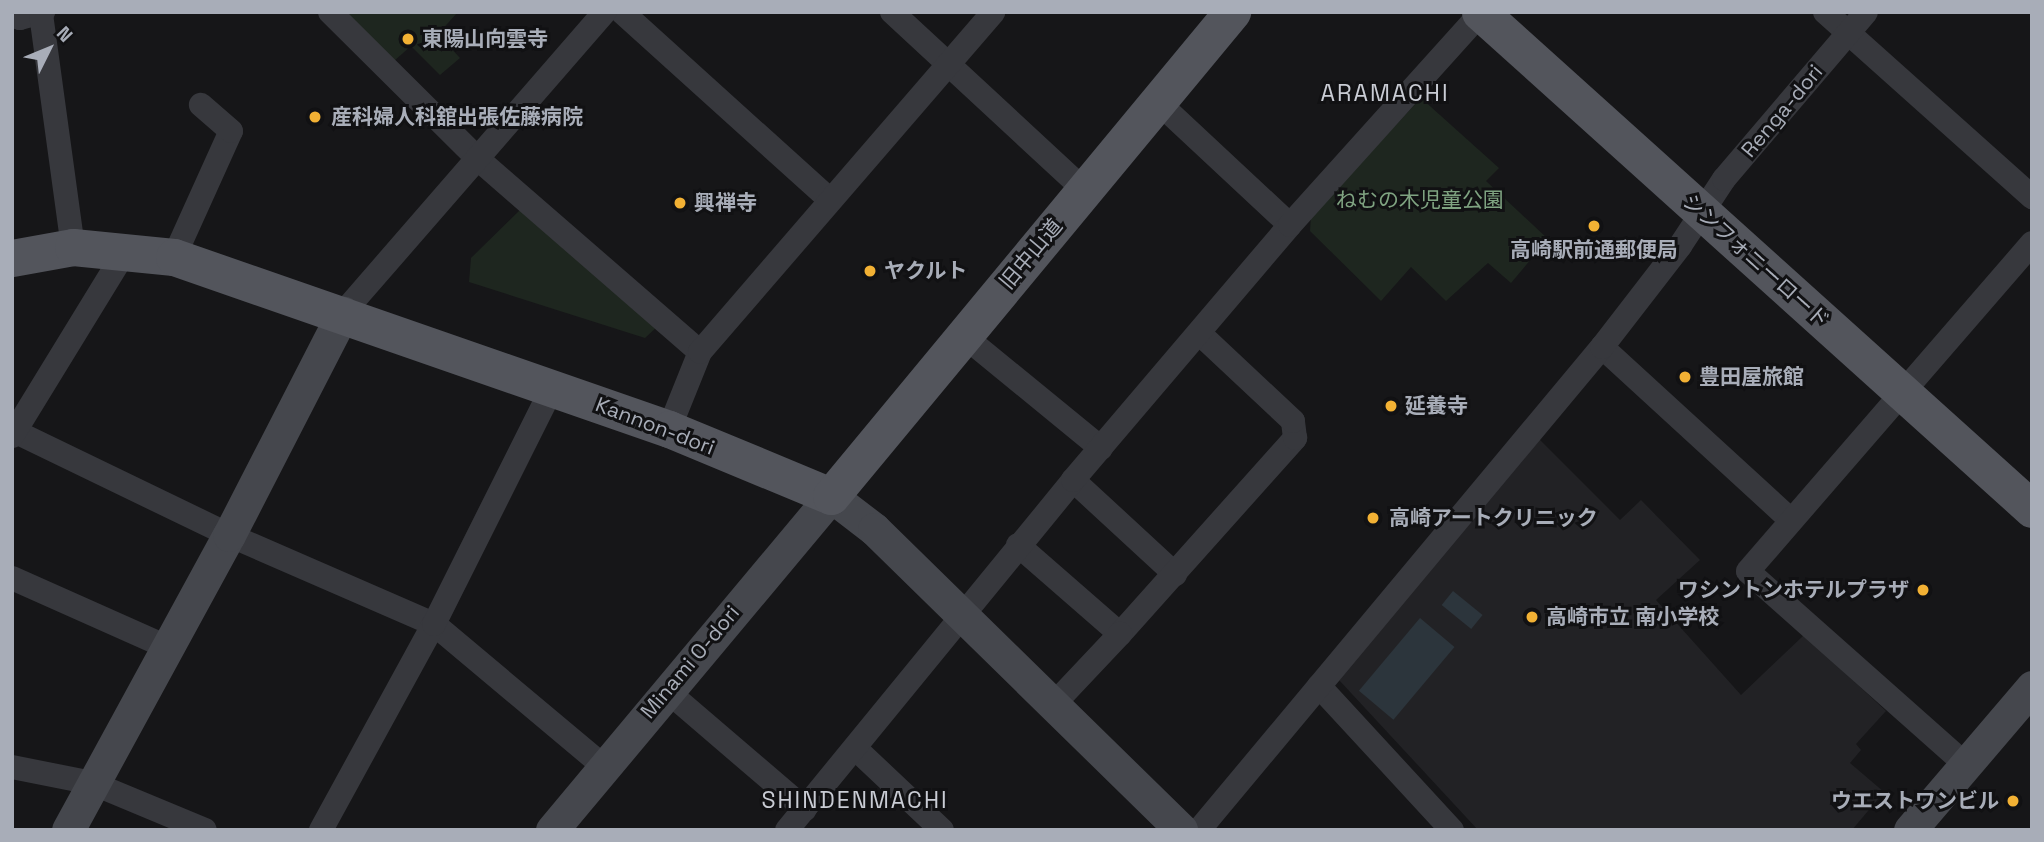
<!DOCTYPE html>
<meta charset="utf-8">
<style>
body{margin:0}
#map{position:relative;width:2044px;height:842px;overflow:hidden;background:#161618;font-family:"Space Grotesk","Noto Sans JP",sans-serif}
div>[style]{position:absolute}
.built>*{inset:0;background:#222225}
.green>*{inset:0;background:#1e261f}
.water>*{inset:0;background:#2c353c;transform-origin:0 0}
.street>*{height:24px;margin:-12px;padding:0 12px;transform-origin:12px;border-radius:12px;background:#37383d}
.secondary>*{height:33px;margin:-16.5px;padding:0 16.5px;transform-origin:16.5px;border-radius:16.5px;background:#45474d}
.primary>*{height:37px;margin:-18.5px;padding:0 18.5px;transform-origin:18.5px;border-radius:18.5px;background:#53555c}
.dots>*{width:19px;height:19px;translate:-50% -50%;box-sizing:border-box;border:4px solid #111113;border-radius:50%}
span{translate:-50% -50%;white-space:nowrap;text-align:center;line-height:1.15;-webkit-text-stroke:6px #111113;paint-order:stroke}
.poi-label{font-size:21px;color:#a8adb8;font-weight:700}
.left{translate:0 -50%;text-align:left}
.right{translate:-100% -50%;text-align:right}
.street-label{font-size:21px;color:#a8adb8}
.park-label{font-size:21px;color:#7fa381}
.neighbourhood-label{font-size:23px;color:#c9ccd4;letter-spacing:2px}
.frame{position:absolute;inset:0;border:14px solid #a8adb8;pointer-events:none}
.north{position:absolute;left:14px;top:14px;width:70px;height:70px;-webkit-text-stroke:5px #111113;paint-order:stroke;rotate:47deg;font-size:19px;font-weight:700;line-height:28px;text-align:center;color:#a8adb8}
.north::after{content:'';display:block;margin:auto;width:24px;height:32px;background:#a8adb8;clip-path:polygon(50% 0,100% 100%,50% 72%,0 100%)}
</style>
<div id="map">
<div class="built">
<div style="clip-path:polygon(1539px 439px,1620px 520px,1641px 500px,1700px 560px,1656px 600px,1741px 695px,1804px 635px,1886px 711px,1856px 744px,1861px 750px,1850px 763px,1884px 792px,1852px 830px,1478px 830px,1339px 680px)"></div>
</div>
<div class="green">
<div style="clip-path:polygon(344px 12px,458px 12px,438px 34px,460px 58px,440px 75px,411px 46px,394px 61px)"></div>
<div style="clip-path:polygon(1421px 98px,1499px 168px,1486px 181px,1548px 239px,1511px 283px,1488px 263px,1446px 301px,1411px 267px,1381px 301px,1310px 231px,1311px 216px)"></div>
<div style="clip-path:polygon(522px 208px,658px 326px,645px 338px,469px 282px,471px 258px)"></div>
</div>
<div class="water">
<div style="left:1453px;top:591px;width:38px;height:18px;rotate:39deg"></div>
<div style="left:1420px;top:618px;width:45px;height:95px;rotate:40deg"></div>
</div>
<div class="street">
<div style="left:330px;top:12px;width:209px;rotate:44.8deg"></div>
<div style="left:478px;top:159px;width:294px;rotate:41deg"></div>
<div style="left:622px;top:12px;width:280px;rotate:42.1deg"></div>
<div style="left:892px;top:12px;width:262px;rotate:42.8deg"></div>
<div style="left:1825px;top:12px;width:278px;rotate:41.8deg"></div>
<div style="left:12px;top:14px;width:9px;rotate:27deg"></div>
<div style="left:20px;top:18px;width:24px;rotate:-15deg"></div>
<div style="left:41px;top:14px;width:235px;rotate:82.2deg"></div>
<div style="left:1158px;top:102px;width:180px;rotate:43deg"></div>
<div style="left:174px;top:257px;width:138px;rotate:-65.7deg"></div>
<div style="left:231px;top:131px;width:40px;rotate:-139deg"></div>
<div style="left:343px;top:313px;width:399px;rotate:-49deg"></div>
<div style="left:964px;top:336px;width:177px;rotate:39.3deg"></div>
<div style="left:1602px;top:347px;width:256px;rotate:42.5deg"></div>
<div style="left:669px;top:429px;width:83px;rotate:-68.1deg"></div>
<div style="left:700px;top:352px;width:449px;rotate:-49.2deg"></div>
<div style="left:14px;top:431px;width:239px;rotate:25.8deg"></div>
<div style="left:229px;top:535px;width:223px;rotate:23.5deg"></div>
<div style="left:434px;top:624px;width:221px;rotate:40deg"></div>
<div style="left:12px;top:436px;width:218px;rotate:-58.5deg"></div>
<div style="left:1073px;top:480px;width:139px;rotate:42.7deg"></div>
<div style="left:1018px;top:545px;width:135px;rotate:41.1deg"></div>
<div style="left:1120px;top:634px;width:263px;rotate:-48.2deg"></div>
<div style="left:1295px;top:438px;width:17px;rotate:-97deg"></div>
<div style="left:1293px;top:421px;width:129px;rotate:-136.9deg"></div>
<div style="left:12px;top:578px;width:172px;rotate:24deg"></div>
<div style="left:1319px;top:686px;width:196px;rotate:47.3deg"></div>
<div style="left:666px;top:690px;width:183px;rotate:40.6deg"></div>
<div style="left:1053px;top:705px;width:98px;rotate:-46.7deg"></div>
<div style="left:856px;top:749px;width:118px;rotate:43.3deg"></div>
<div style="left:1965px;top:764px;width:290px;rotate:-138.4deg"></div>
<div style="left:1748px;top:571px;width:434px;rotate:-49.1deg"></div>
<div style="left:12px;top:767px;width:82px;rotate:11.3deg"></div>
<div style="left:92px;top:783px;width:122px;rotate:22.6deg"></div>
<div style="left:321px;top:830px;width:235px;rotate:-61.3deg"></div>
<div style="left:434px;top:624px;width:264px;rotate:-63.4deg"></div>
<div style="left:787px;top:830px;width:452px;rotate:-50.7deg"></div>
<div style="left:1073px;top:480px;width:335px;rotate:-49.6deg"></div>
<div style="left:1290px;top:225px;width:285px;rotate:-48deg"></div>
<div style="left:1199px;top:830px;width:629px;rotate:-50.16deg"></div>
<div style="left:1602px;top:347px;width:128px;rotate:-52.3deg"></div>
<div style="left:1680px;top:246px;width:80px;rotate:-56.7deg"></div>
<div style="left:1724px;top:179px;width:219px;rotate:-49.6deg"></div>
</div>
<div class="secondary">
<div style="left:68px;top:830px;width:336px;rotate:-61.4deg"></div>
<div style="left:229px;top:535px;width:250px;rotate:-62.8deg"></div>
<div style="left:552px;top:830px;width:435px;rotate:-50.1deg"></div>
<div style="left:831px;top:496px;width:54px;rotate:37.5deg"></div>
<div style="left:874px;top:529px;width:430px;rotate:44.4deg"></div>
<div style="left:1910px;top:830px;width:188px;rotate:-49.5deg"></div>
</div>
<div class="primary">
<div style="left:1480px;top:12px;width:743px;rotate:42deg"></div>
<div style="left:12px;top:258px;width:62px;rotate:-10.2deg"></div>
<div style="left:73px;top:247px;width:101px;rotate:5.7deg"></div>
<div style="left:174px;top:257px;width:524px;rotate:19.16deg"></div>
<div style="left:669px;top:429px;width:175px;rotate:22.5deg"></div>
<div style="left:831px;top:496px;width:629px;rotate:-50.36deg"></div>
</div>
<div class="dots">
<div style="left:408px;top:39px;background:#f2b134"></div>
<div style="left:315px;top:117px;background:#f2b134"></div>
<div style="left:680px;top:203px;background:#f2b134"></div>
<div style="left:1594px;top:226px;background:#f2b134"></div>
<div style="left:870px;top:271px;background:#f2b134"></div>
<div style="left:1685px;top:377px;background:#f2b134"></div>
<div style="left:1391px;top:406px;background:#f2b134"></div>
<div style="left:1373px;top:518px;background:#f2b134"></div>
<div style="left:1923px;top:590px;background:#f2b134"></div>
<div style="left:1532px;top:617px;background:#f2b134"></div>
<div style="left:2013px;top:801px;background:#f2b134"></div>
</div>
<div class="poi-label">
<span class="left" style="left:422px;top:39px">東陽山向雲寺</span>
<span class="left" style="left:331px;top:117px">産科婦人科舘出張佐藤病院</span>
<span class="left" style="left:694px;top:203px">興禅寺</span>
<span style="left:1594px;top:250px">高崎駅前通郵便局</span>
<span class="left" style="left:884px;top:271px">ヤクルト</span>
<span class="left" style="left:1699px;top:377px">豊田屋旅館</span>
<span class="left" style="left:1405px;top:406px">延養寺</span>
<span class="left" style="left:1389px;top:518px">高崎アートクリニック</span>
<span class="right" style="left:1909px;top:590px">ワシントンホテルプラザ</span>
<span class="left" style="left:1546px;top:617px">高崎市立 南小学校</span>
<span class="right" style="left:1999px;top:801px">ウエストワンビル</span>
</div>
<div class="street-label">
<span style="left:1782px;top:111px;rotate:-50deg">Renga-dori</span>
<span style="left:1031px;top:254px;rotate:-50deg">旧中山道</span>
<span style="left:1756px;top:261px;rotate:42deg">シンフォニーロード</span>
<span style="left:655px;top:426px;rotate:21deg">Kannon-dori</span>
<span style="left:690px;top:662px;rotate:-50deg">Minami O-dori</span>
</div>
<div class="park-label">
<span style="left:1420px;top:200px">ねむの木児童公園</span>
</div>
<div class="neighbourhood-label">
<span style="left:1385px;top:93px">ARAMACHI</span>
<span style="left:855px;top:800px">SHINDENMACHI</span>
</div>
<div class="frame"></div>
<div class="north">N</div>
</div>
